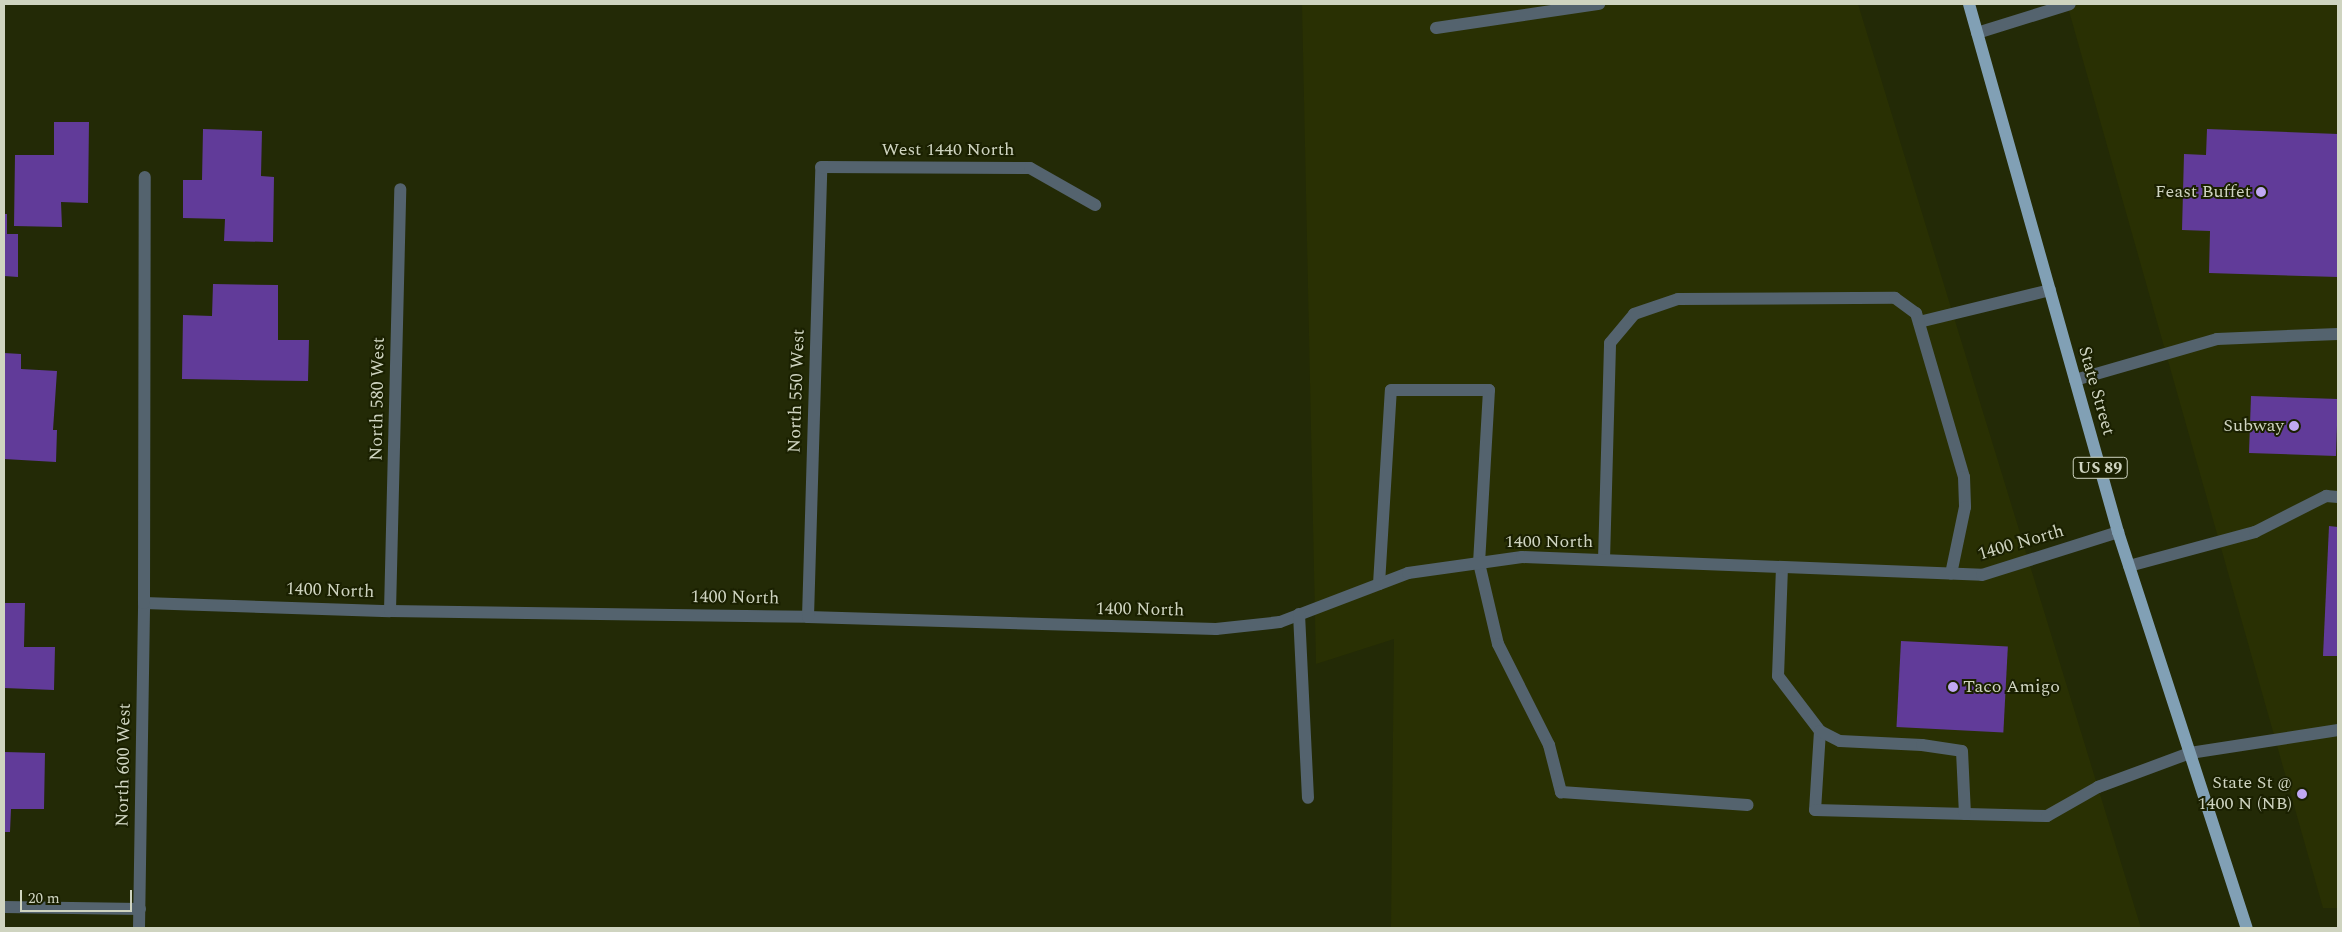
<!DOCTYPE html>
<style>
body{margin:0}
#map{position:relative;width:2342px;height:932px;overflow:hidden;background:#232a06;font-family:Spectral,serif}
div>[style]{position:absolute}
.built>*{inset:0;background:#293003}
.building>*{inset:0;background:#613b99;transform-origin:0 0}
.minor>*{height:12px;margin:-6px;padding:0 6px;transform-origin:6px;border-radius:6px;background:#54636e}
.major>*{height:12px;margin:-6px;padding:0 6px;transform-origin:6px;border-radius:6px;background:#81a0b5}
.dots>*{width:14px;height:14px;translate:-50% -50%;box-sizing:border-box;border:2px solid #1a2000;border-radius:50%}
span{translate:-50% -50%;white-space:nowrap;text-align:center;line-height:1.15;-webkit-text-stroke:4px #1a2000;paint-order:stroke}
.shield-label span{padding:1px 4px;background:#1a2000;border:1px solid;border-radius:4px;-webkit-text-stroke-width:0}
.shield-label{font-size:16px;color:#cfd4c0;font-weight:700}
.street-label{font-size:18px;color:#cfd4c0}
.poi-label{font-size:18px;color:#cfd4c0}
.right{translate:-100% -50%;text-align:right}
.left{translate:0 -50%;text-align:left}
.frame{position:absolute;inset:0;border:5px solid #cfd4c0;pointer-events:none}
.scale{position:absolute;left:20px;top:890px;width:112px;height:22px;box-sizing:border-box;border:2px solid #cfd4c0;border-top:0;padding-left:6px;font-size:15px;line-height:18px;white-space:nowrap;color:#cfd4c0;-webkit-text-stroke:4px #1a2000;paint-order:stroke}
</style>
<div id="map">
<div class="built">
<div style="clip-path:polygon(1302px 4px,1858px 4px,2141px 928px,1391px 928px,1394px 639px,1316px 664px)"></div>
<div style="clip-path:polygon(2067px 4px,2338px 4px,2338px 908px,2323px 908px)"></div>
</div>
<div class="building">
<div style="clip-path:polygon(54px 122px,89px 122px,88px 203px,61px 202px,62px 227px,14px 226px,15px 155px,54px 155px)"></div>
<div style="clip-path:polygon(203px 129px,262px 131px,261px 176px,274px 177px,273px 242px,224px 241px,225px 219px,183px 218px,183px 180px,202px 180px)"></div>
<div style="clip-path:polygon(2207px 129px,2338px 134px,2338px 277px,2209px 273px,2210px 231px,2182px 230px,2184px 154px,2206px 155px)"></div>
<div style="clip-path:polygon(4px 214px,7px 214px,7px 234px,18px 234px,18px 277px,4px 276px)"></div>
<div style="clip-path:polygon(213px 284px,278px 285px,278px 340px,309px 340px,308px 381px,182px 379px,183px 315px,212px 316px)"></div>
<div style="clip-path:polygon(4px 353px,21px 354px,21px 369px,57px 371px,53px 430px,57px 430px,56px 462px,4px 459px)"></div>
<div style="left:2251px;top:396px;width:87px;height:57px;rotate:2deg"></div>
<div style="clip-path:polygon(2329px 526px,2338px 527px,2338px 656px,2323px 656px)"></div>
<div style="clip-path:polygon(4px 603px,25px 603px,24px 647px,55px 647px,54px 690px,4px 688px)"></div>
<div style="left:1901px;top:641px;width:107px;height:86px;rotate:3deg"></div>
<div style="clip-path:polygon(4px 752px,45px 753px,44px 809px,11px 809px,10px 832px,4px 832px)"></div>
</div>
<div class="minor">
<div style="left:1436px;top:28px;width:165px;rotate:-8.4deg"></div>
<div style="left:1977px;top:33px;width:97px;rotate:-17.3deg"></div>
<div style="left:1919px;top:322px;width:135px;rotate:-13.7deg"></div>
<div style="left:2075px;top:380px;width:148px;rotate:-16.1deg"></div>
<div style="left:2217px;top:339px;width:121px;rotate:-2.4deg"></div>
<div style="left:1604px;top:560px;width:217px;rotate:-88.4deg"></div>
<div style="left:1610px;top:343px;width:38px;rotate:-50deg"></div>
<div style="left:1634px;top:314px;width:46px;rotate:-18.8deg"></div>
<div style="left:1678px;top:299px;width:217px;rotate:-0.3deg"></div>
<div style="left:1895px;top:298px;width:26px;rotate:36deg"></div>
<div style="left:1916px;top:313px;width:171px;rotate:73.7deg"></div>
<div style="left:1964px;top:477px;width:30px;rotate:88deg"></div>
<div style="left:1965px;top:507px;width:68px;rotate:101.8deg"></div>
<div style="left:2129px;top:566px;width:131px;rotate:-15.1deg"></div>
<div style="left:2255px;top:532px;width:80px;rotate:-26.9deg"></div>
<div style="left:2326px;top:496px;width:12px;rotate:5deg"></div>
<div style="left:1782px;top:567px;width:109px;rotate:92.1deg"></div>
<div style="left:1778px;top:676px;width:69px;rotate:52.6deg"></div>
<div style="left:1820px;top:731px;width:79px;rotate:93.6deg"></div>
<div style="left:1815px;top:810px;width:232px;rotate:1.5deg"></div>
<div style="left:2047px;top:816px;width:59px;rotate:-29.6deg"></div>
<div style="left:2098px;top:787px;width:98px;rotate:-20.3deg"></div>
<div style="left:2190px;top:753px;width:150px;rotate:-8.8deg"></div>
<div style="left:1379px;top:584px;width:194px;rotate:-86.5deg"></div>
<div style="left:1391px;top:390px;width:98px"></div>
<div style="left:1489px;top:390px;width:173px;rotate:93.3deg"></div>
<div style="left:1479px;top:563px;width:83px;rotate:76.8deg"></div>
<div style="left:1498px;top:644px;width:113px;rotate:63.2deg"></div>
<div style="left:1549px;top:745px;width:49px;rotate:75.7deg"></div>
<div style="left:1561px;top:792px;width:187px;rotate:4deg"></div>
<div style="left:144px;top:603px;width:246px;rotate:1.9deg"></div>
<div style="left:390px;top:611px;width:418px;rotate:0.8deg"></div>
<div style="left:808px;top:617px;width:408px;rotate:1.7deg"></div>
<div style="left:1216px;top:629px;width:64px;rotate:-6.2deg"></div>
<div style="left:1280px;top:622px;width:137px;rotate:-20.9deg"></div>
<div style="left:1408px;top:573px;width:115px;rotate:-8deg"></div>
<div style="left:1522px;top:557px;width:460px;rotate:2.2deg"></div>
<div style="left:1982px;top:575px;width:143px;rotate:-17.5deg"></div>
<div style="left:390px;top:611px;width:422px;rotate:-88.6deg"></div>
<div style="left:1299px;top:614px;width:184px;rotate:87.2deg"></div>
<div style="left:808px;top:617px;width:450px;rotate:-88.3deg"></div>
<div style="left:821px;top:167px;width:209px;rotate:0.3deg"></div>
<div style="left:1030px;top:168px;width:75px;rotate:29.6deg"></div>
<div style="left:1820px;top:731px;width:22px;rotate:27deg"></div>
<div style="left:1840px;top:741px;width:82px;rotate:2.8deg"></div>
<div style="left:1922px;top:745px;width:40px;rotate:8.5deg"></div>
<div style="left:1962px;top:751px;width:63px;rotate:87.3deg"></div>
<div style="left:4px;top:907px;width:136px;rotate:0.8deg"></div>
<div style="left:139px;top:928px;width:325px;rotate:-89.1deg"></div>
<div style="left:144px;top:603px;width:426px;rotate:-89.9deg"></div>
</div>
<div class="major">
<div style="left:1969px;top:4px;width:549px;rotate:74.24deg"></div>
<div style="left:2118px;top:532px;width:416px;rotate:72deg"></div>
</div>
<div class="dots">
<div style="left:2261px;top:192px;background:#c1a8f3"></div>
<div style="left:2294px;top:426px;background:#c1a8f3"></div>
<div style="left:1953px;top:687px;background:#c1a8f3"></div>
<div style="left:2302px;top:794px;background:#c1a8f3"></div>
</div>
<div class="shield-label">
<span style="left:2100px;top:468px">US 89</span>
</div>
<div class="street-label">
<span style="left:948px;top:150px">West 1440 North</span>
<span style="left:797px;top:391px;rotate:-88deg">North 550 West</span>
<span style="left:2096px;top:391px;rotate:74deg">State Street</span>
<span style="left:378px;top:399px;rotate:-89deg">North 580 West</span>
<span style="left:1549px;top:542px">1400 North</span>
<span style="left:2021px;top:543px;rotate:-16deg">1400 North</span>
<span style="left:330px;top:591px;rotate:2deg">1400 North</span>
<span style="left:735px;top:598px;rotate:1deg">1400 North</span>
<span style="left:1140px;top:610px;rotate:1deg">1400 North</span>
<span style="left:124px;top:765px;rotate:-89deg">North 600 West</span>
</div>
<div class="poi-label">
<span class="right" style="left:2251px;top:192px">Feast Buffet</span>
<span class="right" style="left:2284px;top:426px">Subway</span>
<span class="left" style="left:1963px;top:687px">Taco Amigo</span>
<span class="right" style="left:2292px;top:794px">State St @<br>1400 N (NB)</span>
</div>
<div class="frame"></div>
<div class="scale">20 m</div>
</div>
